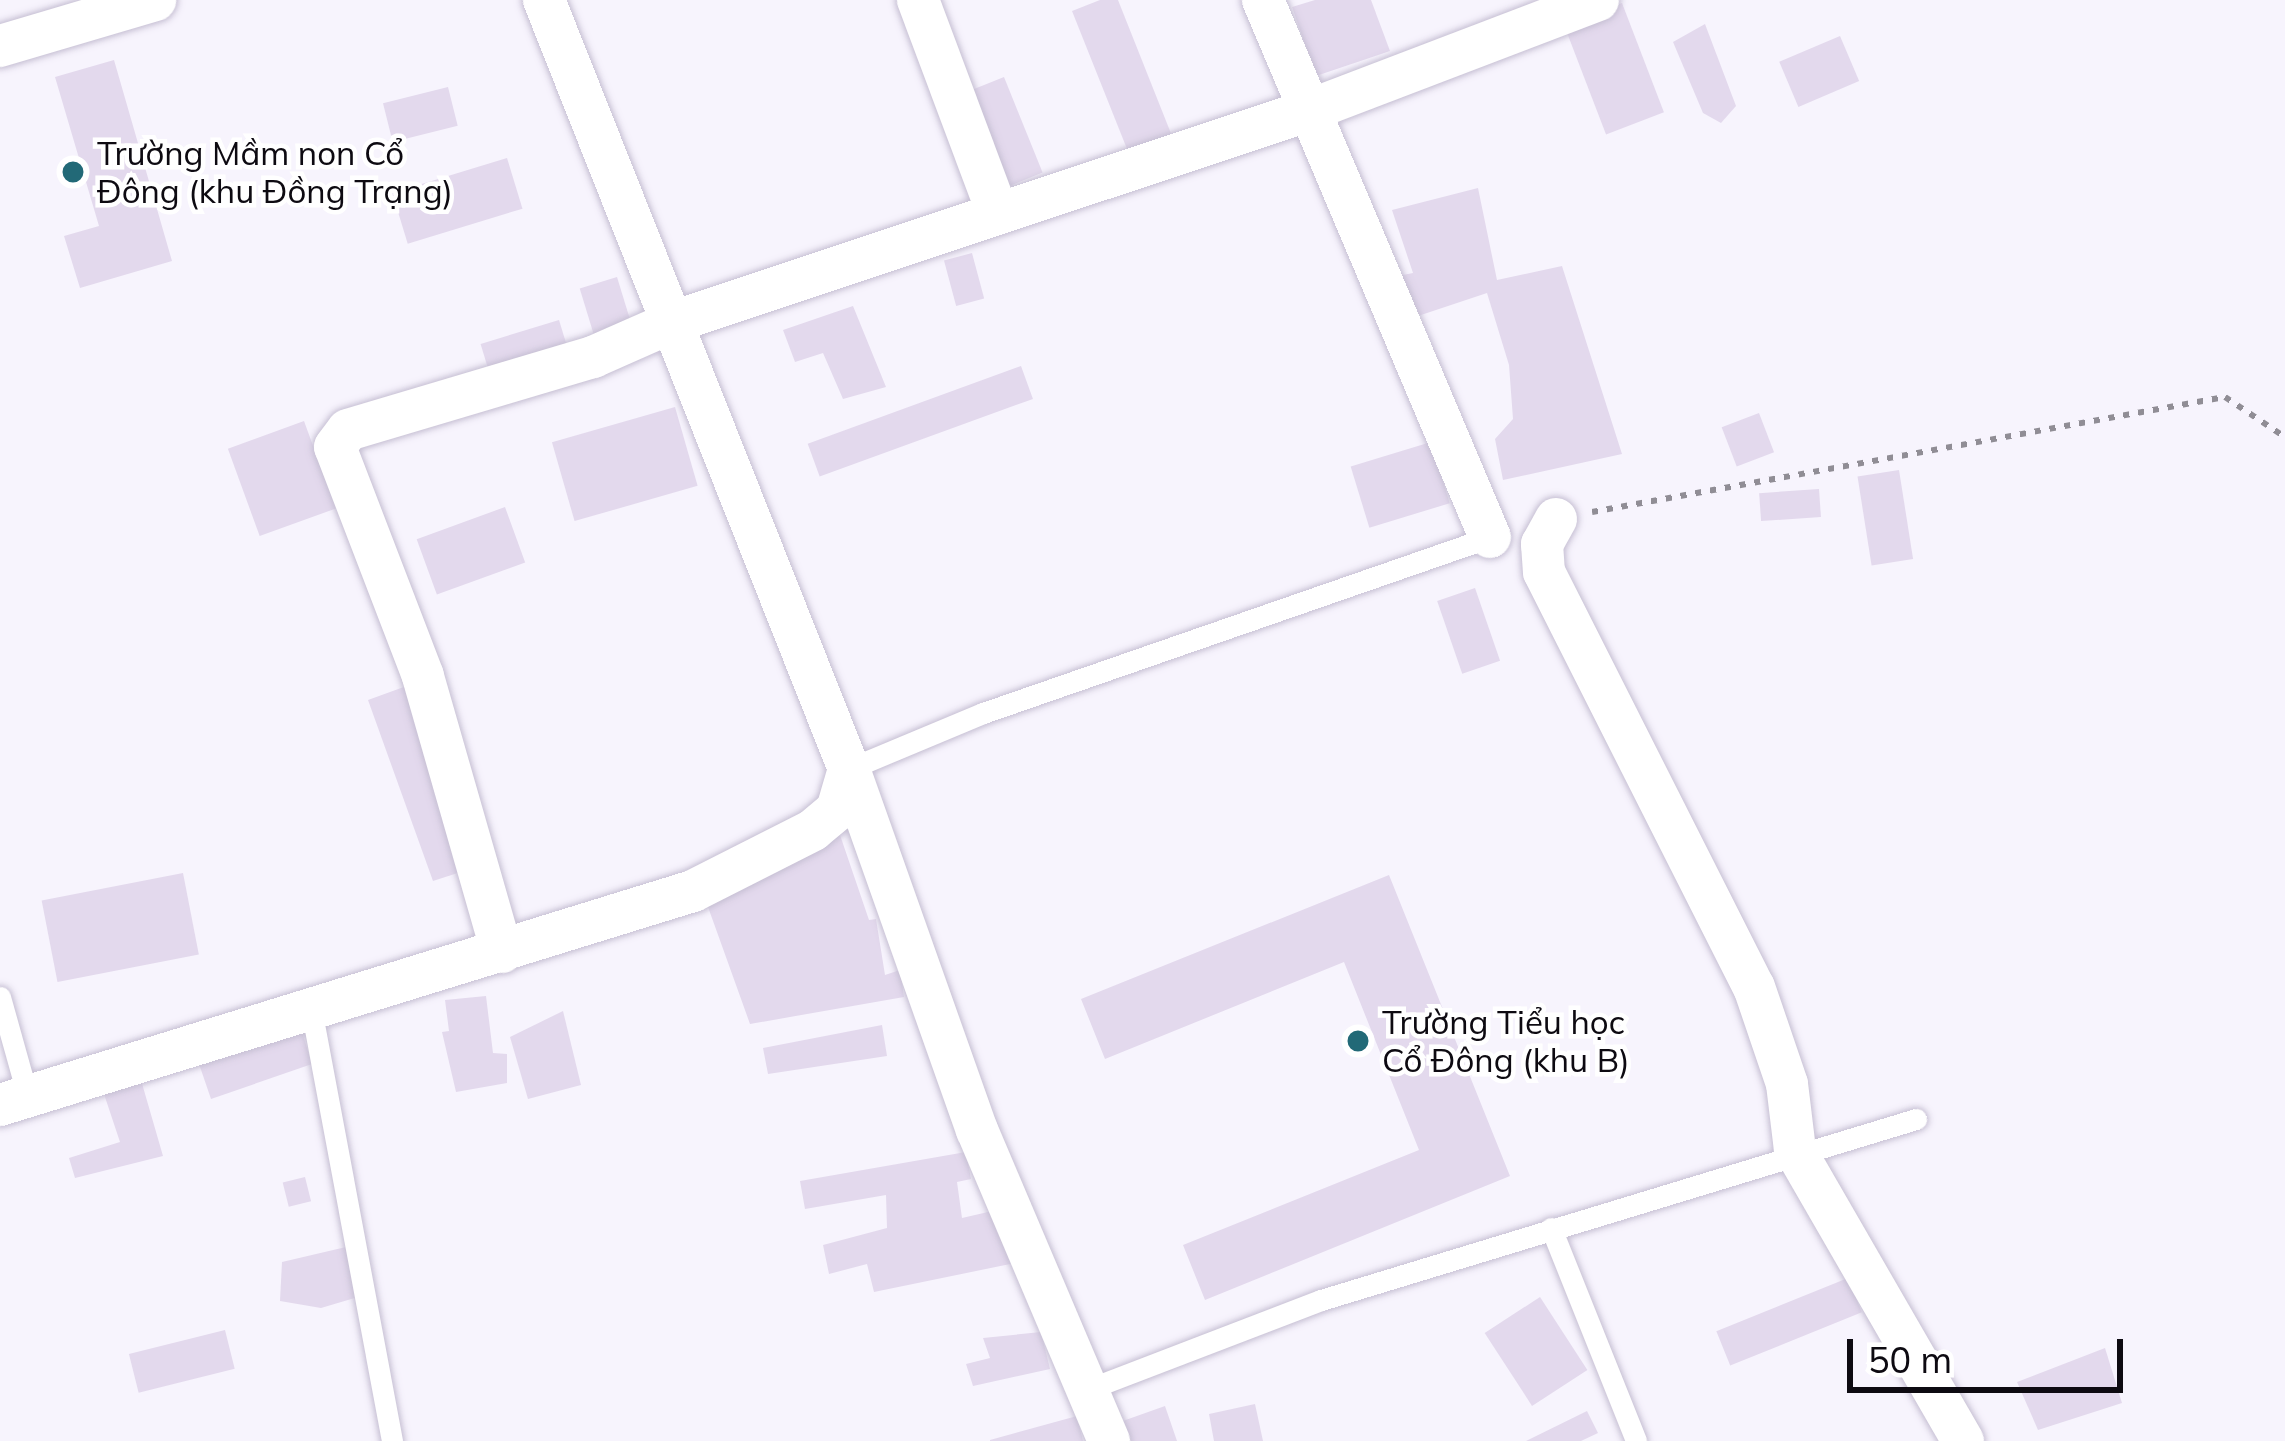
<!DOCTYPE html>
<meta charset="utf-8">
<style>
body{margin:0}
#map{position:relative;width:2285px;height:1441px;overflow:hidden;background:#f7f4fd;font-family:Mulish,sans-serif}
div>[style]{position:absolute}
.building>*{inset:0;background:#e3d9ed;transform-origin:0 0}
.path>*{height:6px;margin-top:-3px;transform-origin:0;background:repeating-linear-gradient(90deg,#908d95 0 6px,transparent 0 15px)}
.roads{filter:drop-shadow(0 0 3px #c6bfd3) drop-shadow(0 0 3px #c6bfd3)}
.lane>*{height:21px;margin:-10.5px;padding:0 10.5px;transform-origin:10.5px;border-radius:10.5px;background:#fff}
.street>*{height:42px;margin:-21px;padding:0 21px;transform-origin:21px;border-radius:21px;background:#fff}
.dots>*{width:33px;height:33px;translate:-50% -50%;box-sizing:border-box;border:6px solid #fff;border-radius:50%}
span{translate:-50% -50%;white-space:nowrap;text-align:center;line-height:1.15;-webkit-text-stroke:9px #fff;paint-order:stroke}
.poi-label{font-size:33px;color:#0d0a11}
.left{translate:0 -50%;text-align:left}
.scale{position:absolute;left:1847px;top:1339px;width:276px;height:54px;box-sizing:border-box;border:6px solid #0d0a11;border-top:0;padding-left:15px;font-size:36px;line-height:42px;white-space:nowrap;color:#0d0a11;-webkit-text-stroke:9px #fff;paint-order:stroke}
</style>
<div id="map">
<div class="building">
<div style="clip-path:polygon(1100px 0,1118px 0,1172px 136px,1129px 154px,1072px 11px)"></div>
<div style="clip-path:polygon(1315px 0,1371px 0,1390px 51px,1316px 76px,1292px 7px)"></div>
<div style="left:1622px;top:3px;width:117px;height:62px;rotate:69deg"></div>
<div style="clip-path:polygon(1705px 24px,1736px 106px,1721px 123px,1703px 113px,1673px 42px)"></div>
<div style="left:1840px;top:36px;width:49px;height:66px;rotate:67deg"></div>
<div style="clip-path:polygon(114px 60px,172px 261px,80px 288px,64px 236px,99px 226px,55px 77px)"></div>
<div style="left:1004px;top:77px;width:103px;height:45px;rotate:68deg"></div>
<div style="left:448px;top:87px;width:40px;height:67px;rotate:76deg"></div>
<div style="left:507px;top:158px;width:53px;height:120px;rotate:73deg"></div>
<div style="clip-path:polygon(1478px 188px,1497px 280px,1562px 266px,1622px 454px,1503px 480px,1495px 439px,1513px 419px,1509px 365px,1487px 293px,1409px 319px,1393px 277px,1413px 273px,1392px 210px)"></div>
<div style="left:972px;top:253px;width:47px;height:29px;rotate:75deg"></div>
<div style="left:617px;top:277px;width:51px;height:39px;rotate:73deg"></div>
<div style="clip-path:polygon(853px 306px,886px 387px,843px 399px,823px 353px,795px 362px,783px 330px)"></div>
<div style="left:559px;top:320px;width:30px;height:82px;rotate:73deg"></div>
<div style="left:1021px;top:366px;width:35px;height:227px;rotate:70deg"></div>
<div style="left:675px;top:407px;width:82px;height:128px;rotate:74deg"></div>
<div style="left:1759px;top:413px;width:42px;height:40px;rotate:69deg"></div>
<div style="left:304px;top:421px;width:93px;height:81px;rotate:70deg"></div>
<div style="left:1431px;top:442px;width:64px;height:84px;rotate:73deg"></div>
<div style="left:1899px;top:470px;width:90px;height:42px;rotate:81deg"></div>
<div style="left:1819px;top:489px;width:28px;height:60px;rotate:86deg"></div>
<div style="left:505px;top:507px;width:59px;height:94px;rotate:70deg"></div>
<div style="left:1475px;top:588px;width:77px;height:40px;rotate:71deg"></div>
<div style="clip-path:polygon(412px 684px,470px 869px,433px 881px,368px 700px)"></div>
<div style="clip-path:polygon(840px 835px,869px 920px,876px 919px,885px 975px,900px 970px,904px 997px,750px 1024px,703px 893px)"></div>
<div style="left:183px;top:873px;width:83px;height:144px;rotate:79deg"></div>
<div style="clip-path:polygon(1389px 875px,1510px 1176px,1205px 1300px,1183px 1245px,1419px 1150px,1344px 962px,1105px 1059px,1081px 999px)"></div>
<div style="clip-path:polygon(486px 996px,493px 1053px,507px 1054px,507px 1083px,456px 1092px,442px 1032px,449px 1031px,445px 1000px)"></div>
<div style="clip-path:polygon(563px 1011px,581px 1085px,528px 1099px,510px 1037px)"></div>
<div style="clip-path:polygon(882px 1025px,887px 1056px,768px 1074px,763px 1048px)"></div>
<div style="clip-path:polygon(301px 1029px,312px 1064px,211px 1099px,197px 1058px)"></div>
<div style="clip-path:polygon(141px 1080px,163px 1156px,75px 1178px,69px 1158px,120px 1142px,103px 1091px)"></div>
<div style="clip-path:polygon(966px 1152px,971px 1179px,957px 1182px,962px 1218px,1001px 1209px,1015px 1263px,874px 1292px,867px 1264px,829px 1274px,823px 1245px,887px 1228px,886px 1195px,805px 1209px,800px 1181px)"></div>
<div style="left:305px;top:1177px;width:25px;height:23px;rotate:76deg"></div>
<div style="clip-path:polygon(346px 1247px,358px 1297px,321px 1308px,280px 1301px,282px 1262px)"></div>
<div style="left:1848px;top:1278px;width:37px;height:142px;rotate:68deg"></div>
<div style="left:1540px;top:1297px;width:87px;height:66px;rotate:57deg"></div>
<div style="left:225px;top:1330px;width:40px;height:99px;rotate:76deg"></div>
<div style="clip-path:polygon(1041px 1332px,1050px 1369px,973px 1386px,966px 1364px,990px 1358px,983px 1338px)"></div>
<div style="clip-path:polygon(2105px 1348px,2122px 1403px,2038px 1430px,2017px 1382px)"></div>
<div style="clip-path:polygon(1255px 1404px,1263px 1441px,1214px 1441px,1209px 1414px)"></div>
<div style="clip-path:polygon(1165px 1406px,1177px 1441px,1127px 1441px,1120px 1422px)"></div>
<div style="clip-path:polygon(1587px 1411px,1598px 1433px,1581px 1441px,1526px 1441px)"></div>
<div style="clip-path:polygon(1077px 1416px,1083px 1441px,990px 1441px,990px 1440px)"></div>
</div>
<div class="path">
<div style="left:1592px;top:512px;width:643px;rotate:-10.3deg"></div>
<div style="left:2225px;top:397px;width:72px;rotate:33.7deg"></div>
</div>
<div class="roads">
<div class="lane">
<div style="left:849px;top:769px;width:145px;rotate:-22.7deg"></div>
<div style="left:983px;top:713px;width:537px;rotate:-19.14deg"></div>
<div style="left:0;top:997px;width:104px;rotate:74.4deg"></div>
<div style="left:311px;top:1008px;width:441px;rotate:79.4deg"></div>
<div style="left:1551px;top:1228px;width:229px;rotate:68.2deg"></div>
<div style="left:1089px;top:1389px;width:248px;rotate:-21deg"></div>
<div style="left:1321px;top:1300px;width:622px;rotate:-16.92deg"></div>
</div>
<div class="street">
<div style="left:544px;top:0;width:827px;rotate:68.37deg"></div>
<div style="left:849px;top:769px;width:383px;rotate:70.5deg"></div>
<div style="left:977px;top:1130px;width:338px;rotate:67deg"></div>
<div style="left:918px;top:0;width:228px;rotate:69.5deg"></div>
<div style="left:1263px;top:0;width:583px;rotate:67.09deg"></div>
<div style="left:0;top:46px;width:162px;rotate:-16.5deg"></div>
<div style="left:1556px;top:519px;width:29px;rotate:119deg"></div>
<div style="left:1542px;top:544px;width:28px;rotate:86deg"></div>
<div style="left:1544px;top:572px;width:465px;rotate:63.2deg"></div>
<div style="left:1754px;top:987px;width:102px;rotate:71.2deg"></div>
<div style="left:1787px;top:1084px;width:66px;rotate:83.1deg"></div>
<div style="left:1795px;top:1150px;width:336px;rotate:60deg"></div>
<div style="left:502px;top:952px;width:287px;rotate:-106deg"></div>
<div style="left:423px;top:676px;width:245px;rotate:-111deg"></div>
<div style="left:335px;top:447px;width:21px;rotate:-53deg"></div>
<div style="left:348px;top:430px;width:256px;rotate:-16.6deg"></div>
<div style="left:593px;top:357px;width:84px;rotate:-23.8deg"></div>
<div style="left:670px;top:323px;width:678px;rotate:-18.41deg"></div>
<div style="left:1313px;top:109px;width:305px;rotate:-20.9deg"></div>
<div style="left:0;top:1105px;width:725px;rotate:-17.16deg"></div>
<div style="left:693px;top:891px;width:135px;rotate:-26.9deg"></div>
<div style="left:813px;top:830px;width:31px;rotate:-40deg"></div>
<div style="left:837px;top:810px;width:43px;rotate:-73.7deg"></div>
</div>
</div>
<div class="dots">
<div style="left:73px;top:172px;background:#226977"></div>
<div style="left:1358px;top:1041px;background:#226977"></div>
</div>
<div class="poi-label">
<span class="left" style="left:97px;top:172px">Trường Mầm non Cổ<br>Đông (khu Đồng Trạng)</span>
<span class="left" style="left:1382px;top:1041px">Trường Tiểu học<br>Cổ Đông (khu B)</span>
</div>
<div class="scale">50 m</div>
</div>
